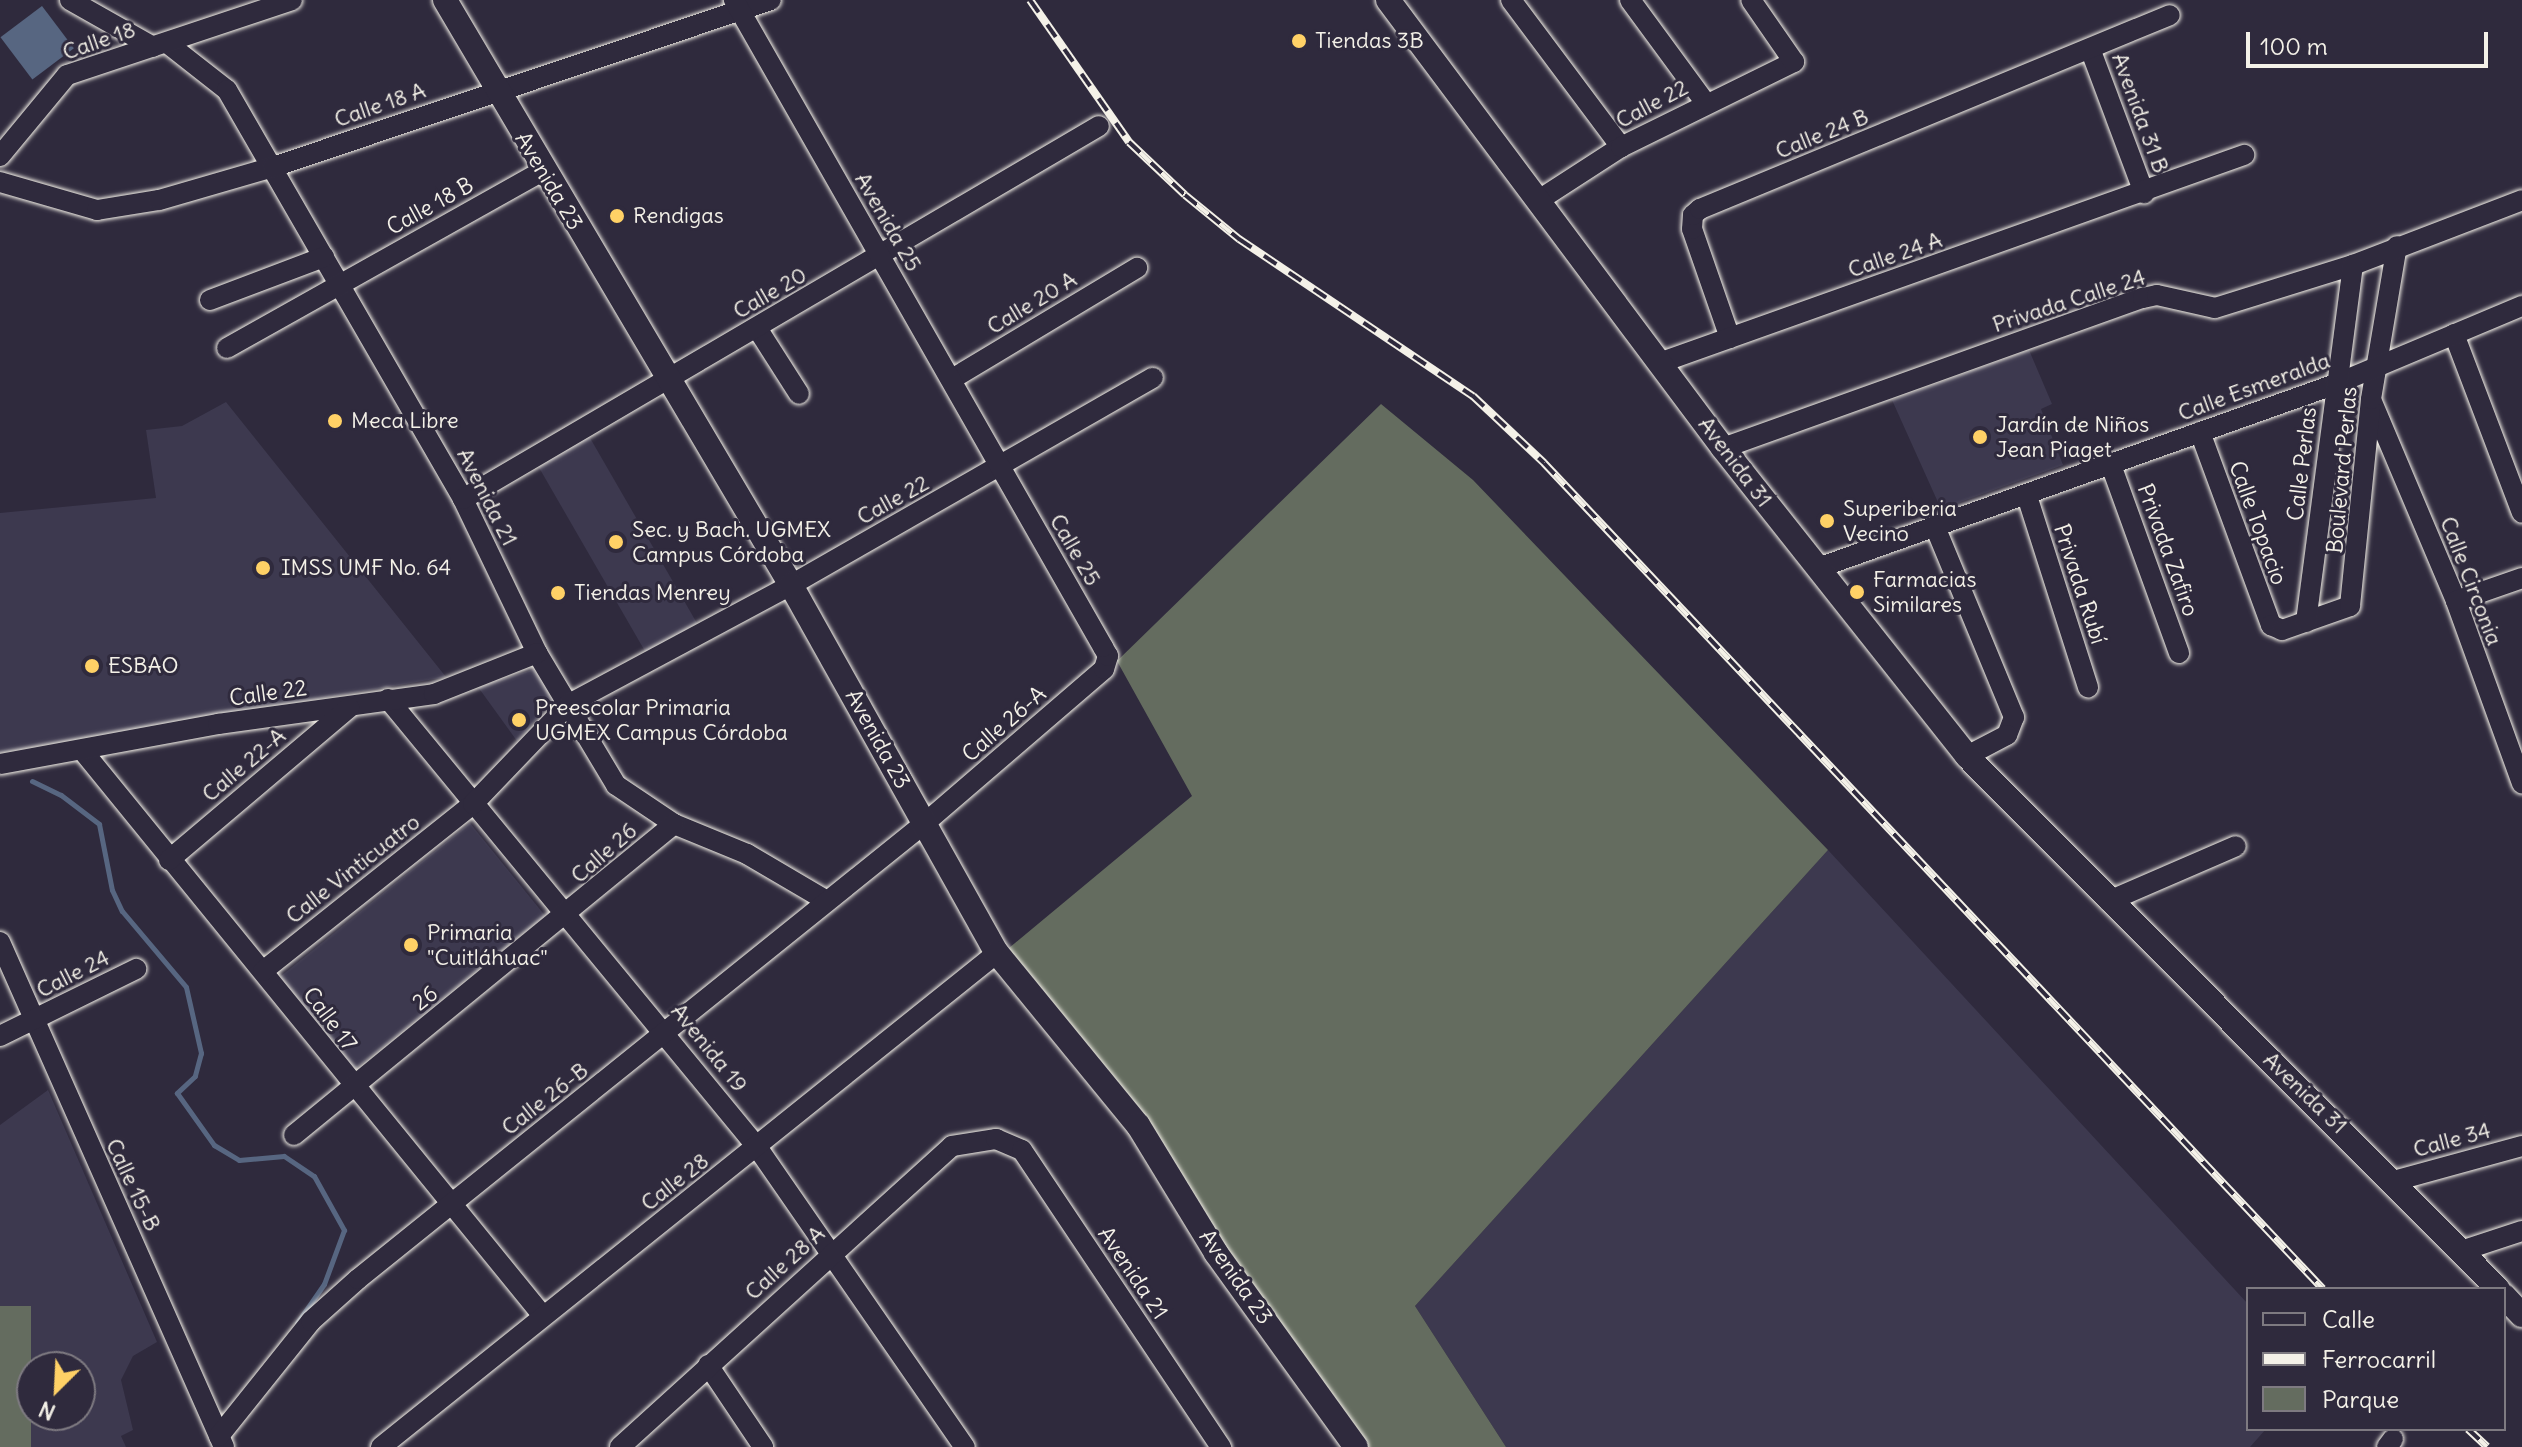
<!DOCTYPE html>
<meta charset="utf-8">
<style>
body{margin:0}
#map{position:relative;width:2522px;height:1447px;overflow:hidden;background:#2f2a3d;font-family:Delius,sans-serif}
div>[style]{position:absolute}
.built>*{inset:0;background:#3d394f;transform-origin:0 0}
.green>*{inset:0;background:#646c5f;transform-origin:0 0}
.water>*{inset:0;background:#576681;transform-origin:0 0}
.stream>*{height:5px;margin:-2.5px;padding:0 2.5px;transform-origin:2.5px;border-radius:2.5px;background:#576681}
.roads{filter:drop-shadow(0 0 2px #f4f1e8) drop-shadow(0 0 2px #f4f1e8)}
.minor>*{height:20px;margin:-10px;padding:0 10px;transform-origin:10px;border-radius:10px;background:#2f2a3d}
.tertiary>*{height:24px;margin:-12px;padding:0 12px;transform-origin:12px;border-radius:12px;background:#2f2a3d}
.rail>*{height:8px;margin-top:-4px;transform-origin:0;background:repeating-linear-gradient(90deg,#2f2a3d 0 15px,#f4f1e8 0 30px);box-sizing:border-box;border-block:2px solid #f4f1e8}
.dots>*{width:22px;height:22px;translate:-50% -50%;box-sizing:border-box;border:4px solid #2f2a3d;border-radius:50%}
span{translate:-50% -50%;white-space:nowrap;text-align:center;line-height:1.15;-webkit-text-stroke:6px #2f2a3d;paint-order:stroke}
.street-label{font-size:22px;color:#f4f1e8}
.poi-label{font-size:22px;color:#f4f1e8}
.left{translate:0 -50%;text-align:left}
.legend{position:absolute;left:2246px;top:1287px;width:260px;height:144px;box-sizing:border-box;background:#2f2a3d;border:2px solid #7e7a81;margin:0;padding:10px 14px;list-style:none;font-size:24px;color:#f4f1e8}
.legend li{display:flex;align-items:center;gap:16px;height:40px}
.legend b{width:40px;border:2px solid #7e7a81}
.north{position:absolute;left:16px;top:1351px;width:80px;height:80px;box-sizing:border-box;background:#2f2a3d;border:2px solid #7e7a81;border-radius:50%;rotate:204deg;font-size:22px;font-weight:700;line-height:32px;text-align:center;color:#f4f1e8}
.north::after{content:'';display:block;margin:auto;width:28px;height:36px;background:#ffd166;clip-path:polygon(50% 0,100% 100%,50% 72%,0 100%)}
.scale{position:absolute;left:2246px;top:32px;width:242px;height:36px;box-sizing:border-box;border:4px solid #f4f1e8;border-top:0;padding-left:10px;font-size:24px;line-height:28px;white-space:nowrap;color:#f4f1e8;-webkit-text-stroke:6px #2f2a3d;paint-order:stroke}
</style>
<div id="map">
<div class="built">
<div style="clip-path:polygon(2029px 350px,2052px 404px,2041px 409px,2063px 465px,1941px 509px,1892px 400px)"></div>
<div style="clip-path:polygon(226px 402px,446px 677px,0 753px,0 513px,156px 498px,146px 430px,182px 426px)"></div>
<div style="left:586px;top:431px;width:222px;height:59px;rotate:60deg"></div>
<div style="clip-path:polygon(535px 669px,554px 699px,517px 741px,478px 687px)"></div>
<div style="left:470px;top:823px;width:119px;height:244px;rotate:51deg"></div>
<div style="clip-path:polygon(1828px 850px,2248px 1304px,2248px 1429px,2266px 1429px,2250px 1447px,1506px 1447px,1415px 1306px)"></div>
<div style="clip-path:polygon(evenodd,48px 1090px,157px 1342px,133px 1356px,121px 1380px,133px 1430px,121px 1436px,126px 1447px,0 1447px,0 1125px,48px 1090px,32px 1367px,80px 1367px,80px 1415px,32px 1415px,32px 1367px)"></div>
</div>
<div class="green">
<div style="clip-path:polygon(1381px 404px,1473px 480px,1828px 850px,1415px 1306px,1506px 1447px,1360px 1447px,1003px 953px,1192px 796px,1117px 661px)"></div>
<div style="left:0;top:1306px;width:31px;height:141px"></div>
</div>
<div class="water">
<div style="left:42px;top:6px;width:53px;height:52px;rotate:53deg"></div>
</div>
<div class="stream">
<div style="left:32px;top:781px;width:32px;rotate:26deg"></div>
<div style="left:61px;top:795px;width:48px;rotate:37.3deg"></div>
<div style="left:99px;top:824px;width:67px;rotate:78.9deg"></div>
<div style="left:112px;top:890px;width:23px;rotate:65deg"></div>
<div style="left:122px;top:911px;width:99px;rotate:49.9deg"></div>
<div style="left:186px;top:987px;width:68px;rotate:77.2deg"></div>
<div style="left:201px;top:1053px;width:24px;rotate:105deg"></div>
<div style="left:195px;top:1076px;width:25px;rotate:137deg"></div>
<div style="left:177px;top:1093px;width:64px;rotate:54.6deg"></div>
<div style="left:214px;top:1145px;width:29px;rotate:31deg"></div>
<div style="left:239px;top:1160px;width:45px;rotate:-5.1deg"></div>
<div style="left:284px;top:1156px;width:36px;rotate:34deg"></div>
<div style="left:314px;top:1176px;width:62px;rotate:60.9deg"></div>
<div style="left:344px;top:1230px;width:58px;rotate:110.3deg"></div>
<div style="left:324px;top:1284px;width:47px;rotate:124.7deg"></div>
</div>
<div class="roads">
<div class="minor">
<div style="left:70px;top:0;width:95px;rotate:29.5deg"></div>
<div style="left:1511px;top:0;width:184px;rotate:53.2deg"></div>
<div style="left:1630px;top:0;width:127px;rotate:53.7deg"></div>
<div style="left:167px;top:43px;width:76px;rotate:38.1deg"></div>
<div style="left:227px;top:90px;width:472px;rotate:60deg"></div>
<div style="left:463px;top:499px;width:171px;rotate:64.3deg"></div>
<div style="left:537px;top:653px;width:154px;rotate:59.1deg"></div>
<div style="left:616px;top:785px;width:70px;rotate:33.9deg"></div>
<div style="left:674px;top:824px;width:79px;rotate:22.3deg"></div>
<div style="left:747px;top:854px;width:93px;rotate:30.4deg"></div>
<div style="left:2091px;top:51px;width:152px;rotate:69.5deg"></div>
<div style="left:0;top:156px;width:105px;rotate:-50.4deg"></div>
<div style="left:67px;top:75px;width:237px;rotate:-18.4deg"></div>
<div style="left:0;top:182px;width:101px;rotate:16.1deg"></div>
<div style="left:97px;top:210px;width:63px;rotate:-9.2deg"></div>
<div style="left:159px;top:200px;width:119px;rotate:-16.1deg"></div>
<div style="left:273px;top:167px;width:525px;rotate:-18.54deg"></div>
<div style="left:1539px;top:200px;width:98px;rotate:-32.9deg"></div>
<div style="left:1621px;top:147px;width:193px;rotate:-26.2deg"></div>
<div style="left:1794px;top:62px;width:75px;rotate:-124.7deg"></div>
<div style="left:210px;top:300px;width:122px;rotate:-20.7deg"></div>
<div style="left:757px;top:328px;width:78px;rotate:57.5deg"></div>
<div style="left:2454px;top:334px;width:191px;rotate:69.2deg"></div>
<div style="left:1730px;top:338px;width:115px;rotate:-109.2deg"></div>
<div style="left:1692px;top:229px;width:14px;rotate:-86deg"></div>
<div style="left:1693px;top:215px;width:9px;rotate:-41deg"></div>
<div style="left:1700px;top:209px;width:508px;rotate:-22.43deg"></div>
<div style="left:227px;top:348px;width:362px;rotate:-29.3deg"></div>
<div style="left:1662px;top:362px;width:618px;rotate:-19.58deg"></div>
<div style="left:952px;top:379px;width:216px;rotate:-31deg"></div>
<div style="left:2372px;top:402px;width:216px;rotate:67.1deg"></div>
<div style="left:2456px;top:601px;width:194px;rotate:70.1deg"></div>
<div style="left:2200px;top:432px;width:206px;rotate:69.8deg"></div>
<div style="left:2271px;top:625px;width:12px;rotate:24deg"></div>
<div style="left:2282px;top:630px;width:72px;rotate:-19.4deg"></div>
<div style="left:2350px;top:606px;width:208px;rotate:-84.2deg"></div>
<div style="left:2371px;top:399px;width:155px;rotate:-80.4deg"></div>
<div style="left:1723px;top:448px;width:446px;rotate:-19.7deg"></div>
<div style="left:2143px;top:298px;width:14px;rotate:-12deg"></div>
<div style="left:2157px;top:295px;width:59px;rotate:12.6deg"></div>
<div style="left:2215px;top:308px;width:145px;rotate:-17.3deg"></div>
<div style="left:2353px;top:265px;width:181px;rotate:-21deg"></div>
<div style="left:2111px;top:465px;width:200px;rotate:70.1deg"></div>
<div style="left:2027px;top:496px;width:201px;rotate:72.3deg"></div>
<div style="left:463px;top:499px;width:737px;rotate:-30.39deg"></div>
<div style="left:1936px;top:529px;width:204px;rotate:67.5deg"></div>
<div style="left:2014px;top:717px;width:19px;rotate:111deg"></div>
<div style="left:2007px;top:735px;width:45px;rotate:152.3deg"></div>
<div style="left:1818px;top:568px;width:550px;rotate:-19.56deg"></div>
<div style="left:2336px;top:384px;width:202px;rotate:-22.8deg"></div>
<div style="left:2456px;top:601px;width:70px;rotate:-19.2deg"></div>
<div style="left:2306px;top:622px;width:360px;rotate:-82.5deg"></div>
<div style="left:388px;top:699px;width:580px;rotate:50.52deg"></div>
<div style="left:757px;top:1147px;width:365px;rotate:55.3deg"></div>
<div style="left:82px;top:750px;width:730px;rotate:50.84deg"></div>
<div style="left:0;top:764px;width:222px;rotate:-10.4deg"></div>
<div style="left:218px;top:724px;width:218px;rotate:-7.9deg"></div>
<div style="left:434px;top:694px;width:111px;rotate:-21.7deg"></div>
<div style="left:169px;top:860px;width:236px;rotate:-40.2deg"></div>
<div style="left:2109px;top:901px;width:138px;rotate:-23.4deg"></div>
<div style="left:0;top:942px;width:552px;rotate:66.08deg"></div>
<div style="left:263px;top:971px;width:268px;rotate:-38.5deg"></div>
<div style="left:473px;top:804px;width:139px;rotate:-46.2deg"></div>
<div style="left:569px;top:704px;width:252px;rotate:-28.2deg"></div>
<div style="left:791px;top:585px;width:417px;rotate:-29.8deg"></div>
<div style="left:0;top:1036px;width:152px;rotate:-26.2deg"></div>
<div style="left:294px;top:1135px;width:491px;rotate:-39.3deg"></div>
<div style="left:2394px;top:1181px;width:133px;rotate:-15.3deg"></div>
<div style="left:2461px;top:1251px;width:64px;rotate:-18.2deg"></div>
<div style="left:708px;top:1365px;width:99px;rotate:56.1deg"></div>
<div style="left:219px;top:1436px;width:147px;rotate:-51.3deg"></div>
<div style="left:311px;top:1321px;width:63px;rotate:-41.8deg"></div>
<div style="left:358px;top:1279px;width:728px;rotate:-38.81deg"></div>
<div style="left:925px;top:823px;width:236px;rotate:-40.7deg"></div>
<div style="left:1104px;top:669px;width:14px;rotate:-73deg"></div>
<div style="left:1108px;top:656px;width:10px;rotate:-119deg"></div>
<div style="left:1103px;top:647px;width:745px;rotate:-119.7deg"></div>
<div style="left:381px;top:1447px;width:790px;rotate:-38.73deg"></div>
<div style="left:620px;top:1447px;width:448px;rotate:-42.2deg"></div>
<div style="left:952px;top:1146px;width:45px;rotate:-9deg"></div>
<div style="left:996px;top:1139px;width:28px;rotate:23deg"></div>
<div style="left:1022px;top:1150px;width:358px;rotate:56.2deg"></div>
<div style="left:2387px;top:1447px;width:10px;rotate:-53deg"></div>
</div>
<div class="tertiary">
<div style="left:445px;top:0;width:680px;rotate:59.4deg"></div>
<div style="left:791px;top:585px;width:422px;rotate:60.8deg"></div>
<div style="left:997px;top:953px;width:222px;rotate:50.7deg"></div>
<div style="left:1138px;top:1125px;width:150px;rotate:58.6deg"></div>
<div style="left:1216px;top:1253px;width:239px;rotate:54.2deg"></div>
<div style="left:1388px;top:0;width:559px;rotate:53.21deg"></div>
<div style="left:1723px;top:448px;width:393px;rotate:51.6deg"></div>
<div style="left:1967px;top:756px;width:752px;rotate:45.11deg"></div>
<div style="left:2504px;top:1296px;width:26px;rotate:47deg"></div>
</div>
</div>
<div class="rail">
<div style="left:1030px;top:0;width:173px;rotate:55.1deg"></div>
<div style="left:1129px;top:142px;width:77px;rotate:43.4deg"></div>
<div style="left:1185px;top:195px;width:70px;rotate:39.2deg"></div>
<div style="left:1239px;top:239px;width:282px;rotate:33.9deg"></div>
<div style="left:1473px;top:396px;width:98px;rotate:43.3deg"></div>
<div style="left:1544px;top:463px;width:1135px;rotate:46.68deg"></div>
<div style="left:2468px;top:1429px;width:26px;rotate:43deg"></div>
</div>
<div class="dots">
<div style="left:1299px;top:41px;background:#ffd166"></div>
<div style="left:617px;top:216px;background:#ffd166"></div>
<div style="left:335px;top:421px;background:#ffd166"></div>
<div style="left:1980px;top:437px;background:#ffd166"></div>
<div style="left:1827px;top:521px;background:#ffd166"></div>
<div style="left:616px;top:542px;background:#ffd166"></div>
<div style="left:263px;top:568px;background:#ffd166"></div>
<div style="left:1857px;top:592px;background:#ffd166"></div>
<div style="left:558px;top:593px;background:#ffd166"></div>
<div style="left:92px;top:666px;background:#ffd166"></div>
<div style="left:519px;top:720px;background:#ffd166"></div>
<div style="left:411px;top:945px;background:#ffd166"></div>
</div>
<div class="street-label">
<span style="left:99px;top:41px;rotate:-19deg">Calle 18</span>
<span style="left:1652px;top:104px;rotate:-28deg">Calle 22</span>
<span style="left:380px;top:105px;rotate:-19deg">Calle 18 A</span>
<span style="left:2140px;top:113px;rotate:70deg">Avenida 31 B</span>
<span style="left:1822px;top:134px;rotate:-22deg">Calle 24 B</span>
<span style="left:549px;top:181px;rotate:59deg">Avenida 23</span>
<span style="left:430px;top:206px;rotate:-29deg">Calle 18 B</span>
<span style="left:888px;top:222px;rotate:60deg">Avenida 25</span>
<span style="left:1895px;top:255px;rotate:-19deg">Calle 24 A</span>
<span style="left:770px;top:293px;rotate:-30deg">Calle 20</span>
<span style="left:2069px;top:301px;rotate:-18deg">Privada Calle 24</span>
<span style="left:1032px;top:303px;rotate:-31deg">Calle 20 A</span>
<span style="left:2254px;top:387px;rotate:-20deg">Calle Esmeralda</span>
<span style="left:1735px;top:462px;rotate:53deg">Avenida 31</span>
<span style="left:2302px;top:464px;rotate:-83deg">Calle Perlas</span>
<span style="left:2342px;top:470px;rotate:-85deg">Boulevard Perlas</span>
<span style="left:487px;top:497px;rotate:63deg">Avenida 21</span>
<span style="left:893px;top:500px;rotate:-29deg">Calle 22</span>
<span style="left:2258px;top:523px;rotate:70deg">Calle Topacio</span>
<span style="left:1075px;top:550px;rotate:60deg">Calle 25</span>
<span style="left:2168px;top:550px;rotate:70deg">Privada Zafiro</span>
<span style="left:2471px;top:581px;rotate:69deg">Calle Circonia</span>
<span style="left:2080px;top:584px;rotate:72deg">Privada Rubí</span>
<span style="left:268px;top:693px;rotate:-8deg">Calle 22</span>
<span style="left:1004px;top:724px;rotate:-41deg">Calle 26-A</span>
<span style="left:878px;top:739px;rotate:61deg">Avenida 23</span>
<span style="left:244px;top:765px;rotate:-40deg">Calle 22-A</span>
<span style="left:604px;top:853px;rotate:-41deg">Calle 26</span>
<span style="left:353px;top:869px;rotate:-38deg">Calle Vinticuatro</span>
<span style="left:73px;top:974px;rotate:-27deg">Calle 24</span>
<span style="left:425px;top:998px;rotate:-38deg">26</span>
<span style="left:330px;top:1019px;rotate:53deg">Calle 17</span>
<span style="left:709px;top:1048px;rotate:51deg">Avenida 19</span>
<span style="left:2305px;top:1093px;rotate:44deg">Avenida 31</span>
<span style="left:545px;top:1099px;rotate:-38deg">Calle 26-B</span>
<span style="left:2452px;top:1140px;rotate:-15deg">Calle 34</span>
<span style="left:675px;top:1182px;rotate:-38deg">Calle 28</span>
<span style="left:133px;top:1185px;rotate:65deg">Calle 15-B</span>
<span style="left:785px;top:1263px;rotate:-42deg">Calle 28 A</span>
<span style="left:1133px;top:1273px;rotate:56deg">Avenida 21</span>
<span style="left:1236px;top:1277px;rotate:55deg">Avenida 23</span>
</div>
<div class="poi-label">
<span class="left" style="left:1315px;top:41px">Tiendas 3B</span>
<span class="left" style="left:633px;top:216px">Rendigas</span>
<span class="left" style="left:351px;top:421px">Meca Libre</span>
<span class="left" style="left:1996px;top:437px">Jardín de Niños<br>Jean Piaget</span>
<span class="left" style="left:1843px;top:521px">Superiberia<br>Vecino</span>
<span class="left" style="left:632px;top:542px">Sec. y Bach. UGMEX<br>Campus Córdoba</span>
<span class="left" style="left:281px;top:568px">IMSS UMF No. 64</span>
<span class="left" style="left:1873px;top:592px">Farmacias<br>Similares</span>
<span class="left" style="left:574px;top:593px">Tiendas Menrey</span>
<span class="left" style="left:108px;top:666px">ESBAO</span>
<span class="left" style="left:535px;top:720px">Preescolar Primaria<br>UGMEX Campus Córdoba</span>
<span class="left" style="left:427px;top:945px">Primaria<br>"Cuitláhuac"</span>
</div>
<ul class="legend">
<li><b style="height:10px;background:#2f2a3d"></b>Calle</li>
<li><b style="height:10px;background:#f4f1e8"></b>Ferrocarril</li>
<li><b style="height:22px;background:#646c5f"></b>Parque</li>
</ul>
<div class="north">N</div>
<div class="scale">100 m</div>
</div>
